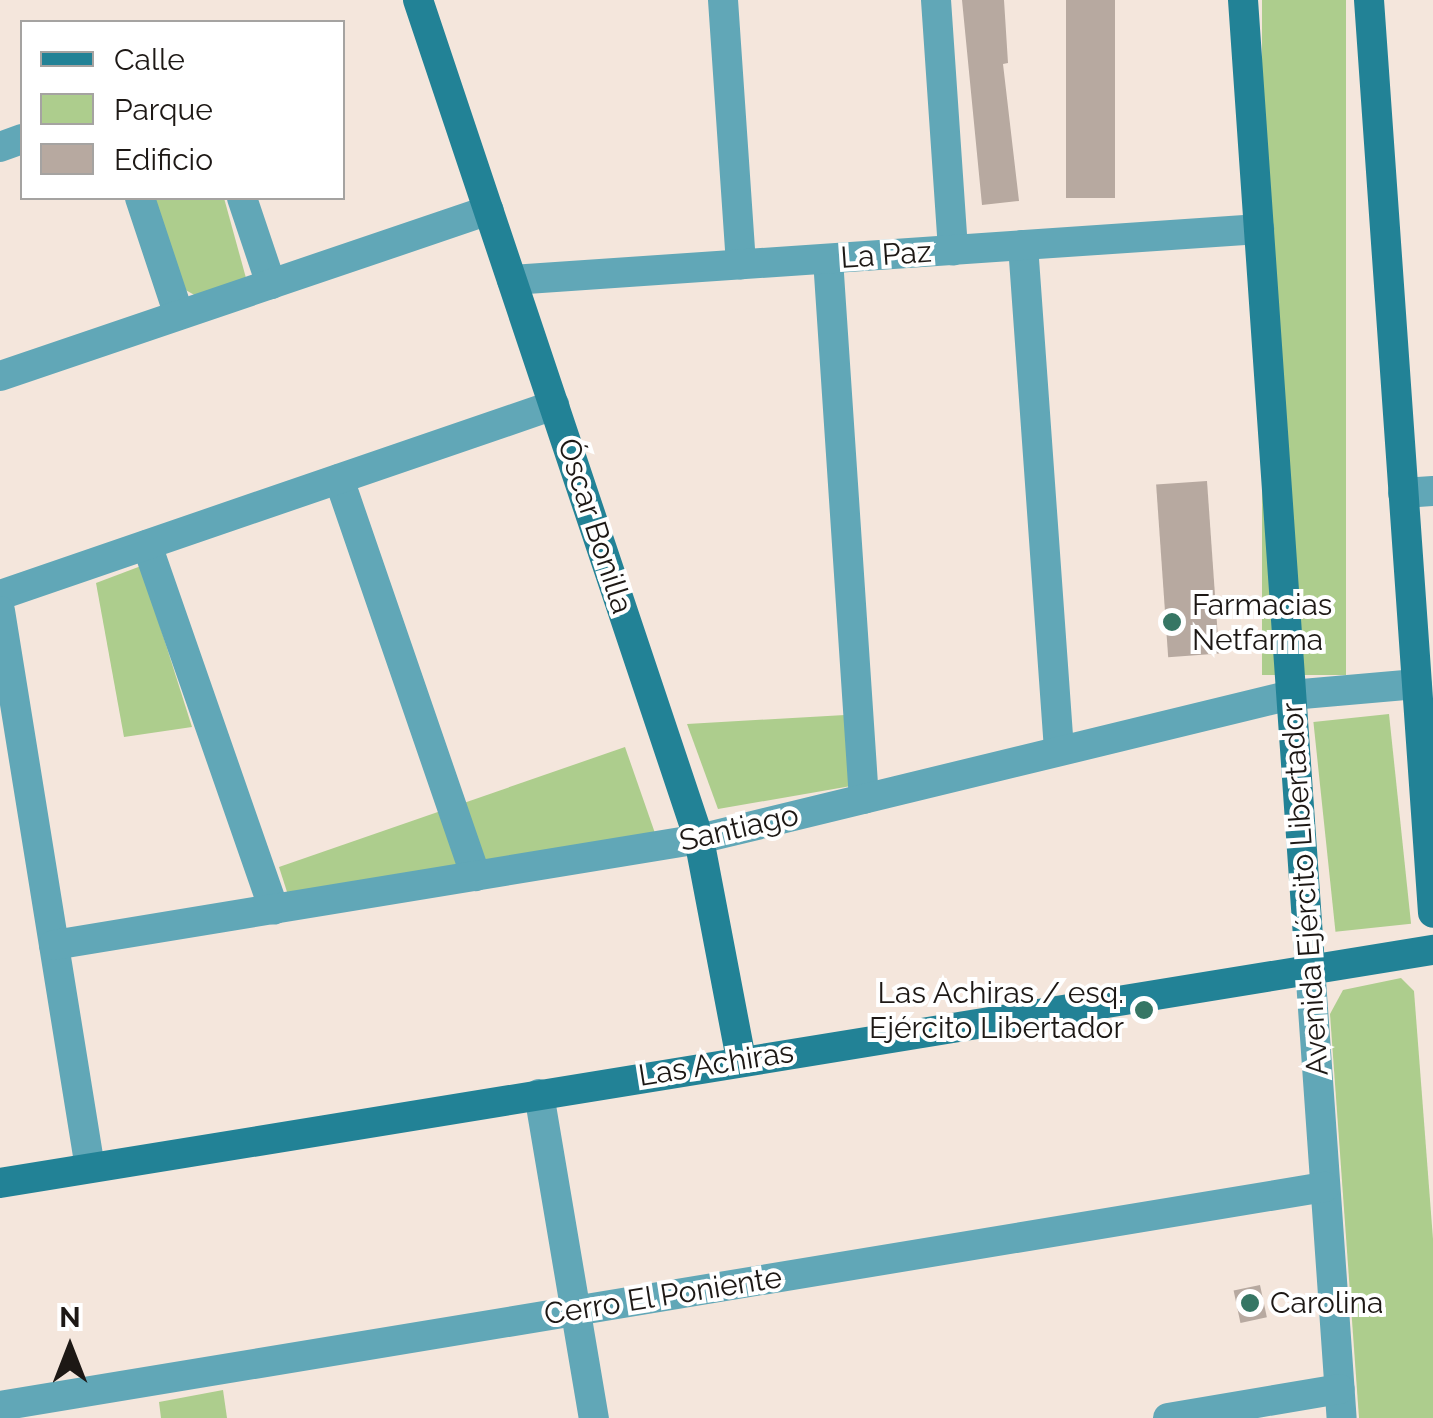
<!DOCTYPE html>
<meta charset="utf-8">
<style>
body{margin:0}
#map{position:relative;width:1433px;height:1418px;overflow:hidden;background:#f4e6dc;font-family:Raleway,sans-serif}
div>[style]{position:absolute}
.green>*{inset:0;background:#adcd8d;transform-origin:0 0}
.building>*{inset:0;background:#b7a9a0;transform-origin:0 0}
.street>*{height:30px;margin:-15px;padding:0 15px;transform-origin:15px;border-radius:15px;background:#61a7b7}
.secondary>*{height:30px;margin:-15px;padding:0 15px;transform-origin:15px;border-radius:15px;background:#228296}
.dots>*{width:28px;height:28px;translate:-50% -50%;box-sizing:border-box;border:5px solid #fff;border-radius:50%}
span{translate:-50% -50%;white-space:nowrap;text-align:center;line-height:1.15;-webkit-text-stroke:8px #fff;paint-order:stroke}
.street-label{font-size:30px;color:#1d1815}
.poi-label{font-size:30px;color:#1d1815}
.left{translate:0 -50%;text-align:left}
.right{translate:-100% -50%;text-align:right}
.legend{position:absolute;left:20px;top:20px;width:325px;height:180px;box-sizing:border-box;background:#fff;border:2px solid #a5a3a1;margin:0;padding:12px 18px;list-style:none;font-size:30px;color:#1d1815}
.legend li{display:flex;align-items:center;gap:20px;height:50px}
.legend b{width:50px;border:2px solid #a5a3a1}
.north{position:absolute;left:20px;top:1298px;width:100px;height:100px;-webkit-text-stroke:8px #fff;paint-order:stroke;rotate:0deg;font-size:28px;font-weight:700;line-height:40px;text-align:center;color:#1d1815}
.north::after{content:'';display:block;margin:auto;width:35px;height:45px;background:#1d1815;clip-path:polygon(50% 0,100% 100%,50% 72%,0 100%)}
</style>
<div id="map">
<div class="green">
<div style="left:1262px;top:0;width:84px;height:675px"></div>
<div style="clip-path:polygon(152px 198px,224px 198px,246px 278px,198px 297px,182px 288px)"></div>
<div style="clip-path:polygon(141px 566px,192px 727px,124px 737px,96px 583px)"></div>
<div style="left:1389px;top:714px;width:211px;height:76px;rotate:84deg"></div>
<div style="clip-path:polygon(845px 715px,851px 786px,718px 809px,687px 724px)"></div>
<div style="clip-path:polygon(625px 747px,656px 836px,288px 895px,279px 867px)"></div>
<div style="clip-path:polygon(1401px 978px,1414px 991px,1433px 1239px,1433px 1418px,1359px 1418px,1330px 1014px,1343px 990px)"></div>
<div style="clip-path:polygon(223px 1390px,227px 1418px,161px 1418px,159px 1402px)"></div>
</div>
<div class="building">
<div style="clip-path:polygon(962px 0,1004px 0,1008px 63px,1003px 64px,1019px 201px,982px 205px)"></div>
<div style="left:1066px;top:0;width:49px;height:198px"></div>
<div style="left:1207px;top:481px;width:173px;height:51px;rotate:86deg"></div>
<div style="left:1260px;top:1285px;width:33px;height:27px;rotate:78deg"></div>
</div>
<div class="street">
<div style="left:723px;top:0;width:265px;rotate:86.1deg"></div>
<div style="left:936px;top:0;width:251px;rotate:86.1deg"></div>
<div style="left:0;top:147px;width:23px;rotate:-20deg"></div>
<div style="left:140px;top:198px;width:123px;rotate:71.6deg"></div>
<div style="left:242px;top:198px;width:91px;rotate:71.4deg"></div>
<div style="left:1023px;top:245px;width:506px;rotate:85.92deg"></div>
<div style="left:828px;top:259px;width:541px;rotate:86.19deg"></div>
<div style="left:512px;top:280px;width:749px;rotate:-3.91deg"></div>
<div style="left:0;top:376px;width:516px;rotate:-18.75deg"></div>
<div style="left:339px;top:479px;width:420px;rotate:71deg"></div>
<div style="left:1403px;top:493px;width:30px;rotate:-4deg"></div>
<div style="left:147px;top:545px;width:386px;rotate:70.8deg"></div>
<div style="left:0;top:595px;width:586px;rotate:-18.93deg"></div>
<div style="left:0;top:611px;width:564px;rotate:80.82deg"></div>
<div style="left:54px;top:945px;width:654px;rotate:-9.33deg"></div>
<div style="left:699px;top:839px;width:609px;rotate:-13.67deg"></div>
<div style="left:1291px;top:695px;width:126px;rotate:-5deg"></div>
<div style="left:1310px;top:966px;width:453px;rotate:86deg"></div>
<div style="left:539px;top:1094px;width:329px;rotate:80.4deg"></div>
<div style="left:0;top:1406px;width:1343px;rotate:-9.39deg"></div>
<div style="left:1168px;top:1418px;width:174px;rotate:-9.6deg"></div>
</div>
<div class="secondary">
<div style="left:418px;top:0;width:885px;rotate:71.48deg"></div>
<div style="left:699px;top:839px;width:225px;rotate:79.2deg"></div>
<div style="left:1243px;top:0;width:968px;rotate:86.03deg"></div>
<div style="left:1369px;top:0;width:915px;rotate:85.99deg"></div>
<div style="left:0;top:1183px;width:1452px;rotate:-9.24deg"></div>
</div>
<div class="dots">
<div style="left:1172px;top:622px;background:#367664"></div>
<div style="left:1144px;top:1010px;background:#367664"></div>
<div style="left:1250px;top:1303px;background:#367664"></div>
</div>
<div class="street-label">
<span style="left:886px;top:255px;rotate:-4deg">La Paz</span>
<span style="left:595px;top:526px;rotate:72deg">Óscar Bonilla</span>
<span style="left:739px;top:828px;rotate:-13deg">Santiago</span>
<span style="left:1305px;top:889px;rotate:-94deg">Avenida Ejército Libertador</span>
<span style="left:716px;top:1064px;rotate:-9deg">Las Achiras</span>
<span style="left:663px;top:1296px;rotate:-9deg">Cerro El Poniente</span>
</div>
<div class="poi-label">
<span class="left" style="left:1192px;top:622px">Farmacias<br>Netfarma</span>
<span class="right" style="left:1124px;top:1010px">Las Achiras / esq.<br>Ejército Libertador</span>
<span class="left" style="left:1270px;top:1303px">Carolina</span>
</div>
<ul class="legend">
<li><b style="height:12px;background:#228296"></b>Calle</li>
<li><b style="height:28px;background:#adcd8d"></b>Parque</li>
<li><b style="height:28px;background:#b7a9a0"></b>Edificio</li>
</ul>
<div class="north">N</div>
</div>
